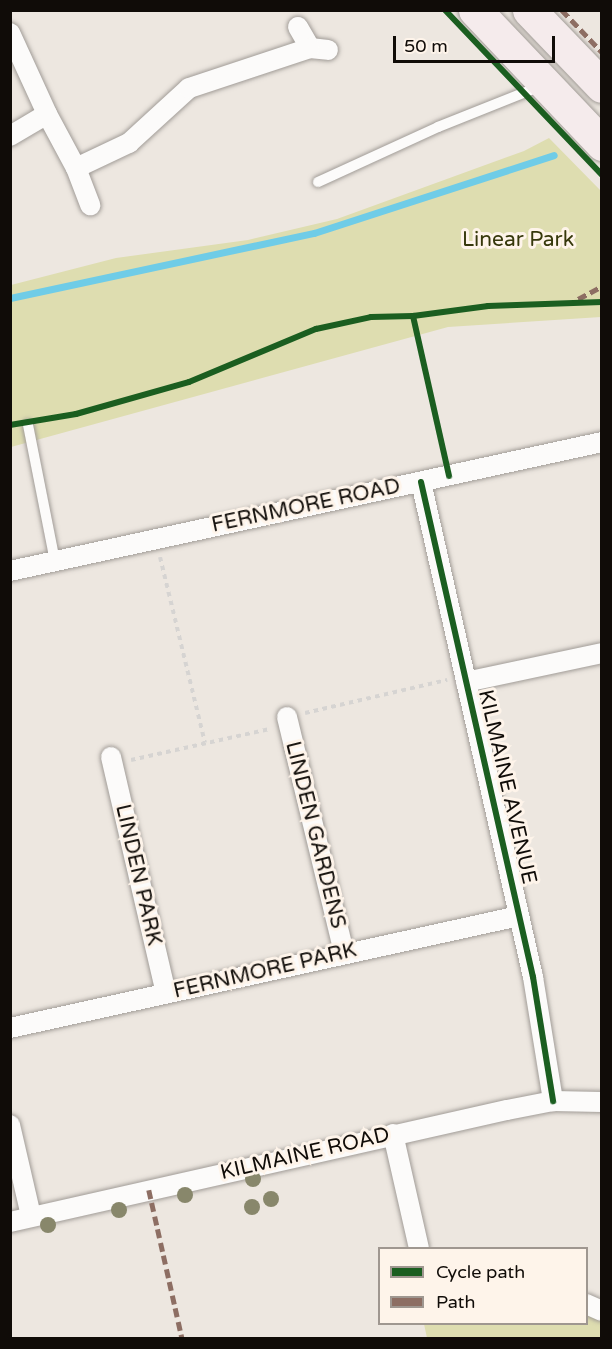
<!DOCTYPE html>
<style>
body{margin:0}
#map{position:relative;width:612px;height:1349px;overflow:hidden;background:#ede7e0;font-family:"Varela Round",sans-serif}
div>[style]{position:absolute}
.green>*{inset:0;background:#deddb0}
.stream>*{height:7px;margin:-3.5px;padding:0 3.5px;transform-origin:3.5px;border-radius:3.5px;background:#6fcce7}
.path>*{height:4px;margin-top:-2px;transform-origin:0;background:repeating-linear-gradient(90deg,#d6d4d2 0 4.5px,transparent 0 9px)}
.roads{filter:drop-shadow(0 0 2px #a19c97) drop-shadow(0 0 2px #a19c97)}
.lane>*{height:10px;margin:-5px;padding:0 5px;transform-origin:5px;border-radius:5px;background:#fcfbfa}
.street>*{height:20px;margin:-10px;padding:0 10px;transform-origin:10px;border-radius:10px;background:#fcfbfa}
.highway>*{height:33px;margin:-16.5px;padding:0 16.5px;transform-origin:16.5px;border-radius:16.5px;background:#f5ebec}
.quiet>*{height:4.5px;margin-top:-2.25px;transform-origin:0;background:repeating-linear-gradient(90deg,#8d6e63 0 9px,transparent 0 13.5px)}
.cycleway>*{height:6px;margin:-3px;padding:0 3px;transform-origin:3px;border-radius:3px;background:#1b5e20}
.trees>*{width:16px;height:16px;margin:-8px;border-radius:50%;background:#88876b}
span{translate:-50% -50%;white-space:nowrap;text-align:center;line-height:1.15;-webkit-text-stroke:6px #fef4ea;paint-order:stroke}
.park-label{font-size:21px;color:#36380b}
.street-label{font-size:21px;color:#100c08}
.frame{position:absolute;inset:0;border:12px solid #100c08;pointer-events:none}
.legend{position:absolute;left:378px;top:1247px;width:210px;height:78px;box-sizing:border-box;background:#fef4ea;border:2px solid #9f9790;margin:0;padding:8px 10px;list-style:none;font-size:18px;color:#100c08}
.legend li{display:flex;align-items:center;gap:12px;height:30px}
.legend b{width:30px;border:2px solid #9f9790}
.scale{position:absolute;left:393px;top:36px;width:162px;height:27px;box-sizing:border-box;border:3px solid #100c08;border-top:0;padding-left:8px;font-size:18px;line-height:21px;white-space:nowrap;color:#100c08;-webkit-text-stroke:4px #fef4ea;paint-order:stroke}
</style>
<div id="map">
<div class="green">
<div style="clip-path:polygon(549px 138px,601px 191px,601px 317px,448px 327px,11px 447px,11px 285px,116px 258px,248px 240px,337px 219px,524px 151px)"></div>
<div style="clip-path:polygon(587px 1314px,601px 1321px,601px 1338px,427px 1338px,424px 1324px,586px 1324px)"></div>
</div>
<div class="stream">
<div style="left:10px;top:298px;width:311px;rotate:-12.1deg"></div>
<div style="left:314px;top:233px;width:252px;rotate:-18deg"></div>
</div>
<div class="path">
<div style="left:160px;top:557px;width:191px;rotate:76.4deg"></div>
<div style="left:305px;top:713px;width:146px;rotate:-13.1deg"></div>
<div style="left:131px;top:760px;width:142px;rotate:-12.6deg"></div>
</div>
<div class="roads">
<div class="lane">
<div style="left:318px;top:182px;width:132px;rotate:-24.6deg"></div>
<div style="left:438px;top:127px;width:111px;rotate:-21.7deg"></div>
<div style="left:28px;top:425px;width:139px;rotate:78.8deg"></div>
</div>
<div class="street">
<div style="left:298px;top:27px;width:24px;rotate:60deg"></div>
<div style="left:310px;top:48px;width:18px;rotate:6deg"></div>
<div style="left:10px;top:33px;width:89px;rotate:65.4deg"></div>
<div style="left:10px;top:136px;width:43px;rotate:-30.7deg"></div>
<div style="left:47px;top:114px;width:61px;rotate:61.8deg"></div>
<div style="left:76px;top:168px;width:40px;rotate:69deg"></div>
<div style="left:76px;top:168px;width:59px;rotate:-25.3deg"></div>
<div style="left:129px;top:143px;width:81px;rotate:-42.5deg"></div>
<div style="left:189px;top:88px;width:127px;rotate:-18.3deg"></div>
<div style="left:421px;top:482px;width:508px;rotate:77.25deg"></div>
<div style="left:533px;top:977px;width:126px;rotate:80.8deg"></div>
<div style="left:10px;top:571px;width:606px;rotate:-12.29deg"></div>
<div style="left:466px;top:682px;width:139px;rotate:-12deg"></div>
<div style="left:287px;top:717px;width:243px;rotate:76.4deg"></div>
<div style="left:111px;top:757px;width:242px;rotate:76.9deg"></div>
<div style="left:10px;top:1028px;width:521px;rotate:-12.41deg"></div>
<div style="left:10px;top:1125px;width:93px;rotate:77deg"></div>
<div style="left:393px;top:1134px;width:117px;rotate:77.2deg"></div>
<div style="left:10px;top:1222px;width:509px;rotate:-12.7deg"></div>
<div style="left:507px;top:1110px;width:47px;rotate:-11.1deg"></div>
<div style="left:553px;top:1101px;width:49px;rotate:1.2deg"></div>
<div style="left:586px;top:1304px;width:17px;rotate:24deg"></div>
</div>
<div class="highway">
<div style="left:475px;top:10px;width:185px;rotate:46.5deg"></div>
<div style="left:529px;top:10px;width:105px;rotate:46.2deg"></div>
</div>
</div>
<div class="quiet">
<div style="left:562px;top:10px;width:58px;rotate:46.4deg"></div>
<div style="left:578px;top:299px;width:27px;rotate:-28deg"></div>
<div style="left:149px;top:1190px;width:152px;rotate:77.4deg"></div>
</div>
<div class="cycleway">
<div style="left:445px;top:10px;width:228px;rotate:46.4deg"></div>
<div style="left:413px;top:316px;width:164px;rotate:77.3deg"></div>
<div style="left:10px;top:425px;width:67px;rotate:-9.5deg"></div>
<div style="left:76px;top:414px;width:117px;rotate:-15.8deg"></div>
<div style="left:189px;top:382px;width:138px;rotate:-22.7deg"></div>
<div style="left:316px;top:329px;width:56px;rotate:-12.3deg"></div>
<div style="left:371px;top:317px;width:42px;rotate:-1.4deg"></div>
<div style="left:413px;top:316px;width:76px;rotate:-7.6deg"></div>
<div style="left:488px;top:306px;width:114px;rotate:-2deg"></div>
<div style="left:421px;top:482px;width:508px;rotate:77.25deg"></div>
<div style="left:533px;top:977px;width:126px;rotate:80.8deg"></div>
</div>
<div class="trees">
<div style="left:253px;top:1179px"></div>
<div style="left:185px;top:1195px"></div>
<div style="left:271px;top:1199px"></div>
<div style="left:252px;top:1207px"></div>
<div style="left:119px;top:1210px"></div>
<div style="left:48px;top:1225px"></div>
</div>
<div class="park-label">
<span style="left:518px;top:240px">Linear Park</span>
</div>
<div class="street-label">
<span style="left:306px;top:506px;rotate:-12deg">FERNMORE ROAD</span>
<span style="left:507px;top:787px;rotate:77deg">KILMAINE AVENUE</span>
<span style="left:315px;top:835px;rotate:76deg">LINDEN GARDENS</span>
<span style="left:138px;top:875px;rotate:77deg">LINDEN PARK</span>
<span style="left:265px;top:971px;rotate:-13deg">FERNMORE PARK</span>
<span style="left:305px;top:1154px;rotate:-13deg">KILMAINE ROAD</span>
</div>
<div class="frame"></div>
<ul class="legend">
<li><b style="height:8px;background:#1b5e20"></b>Cycle path</li>
<li><b style="height:8px;background:#8d6e63"></b>Path</li>
</ul>
<div class="scale">50 m</div>
</div>
